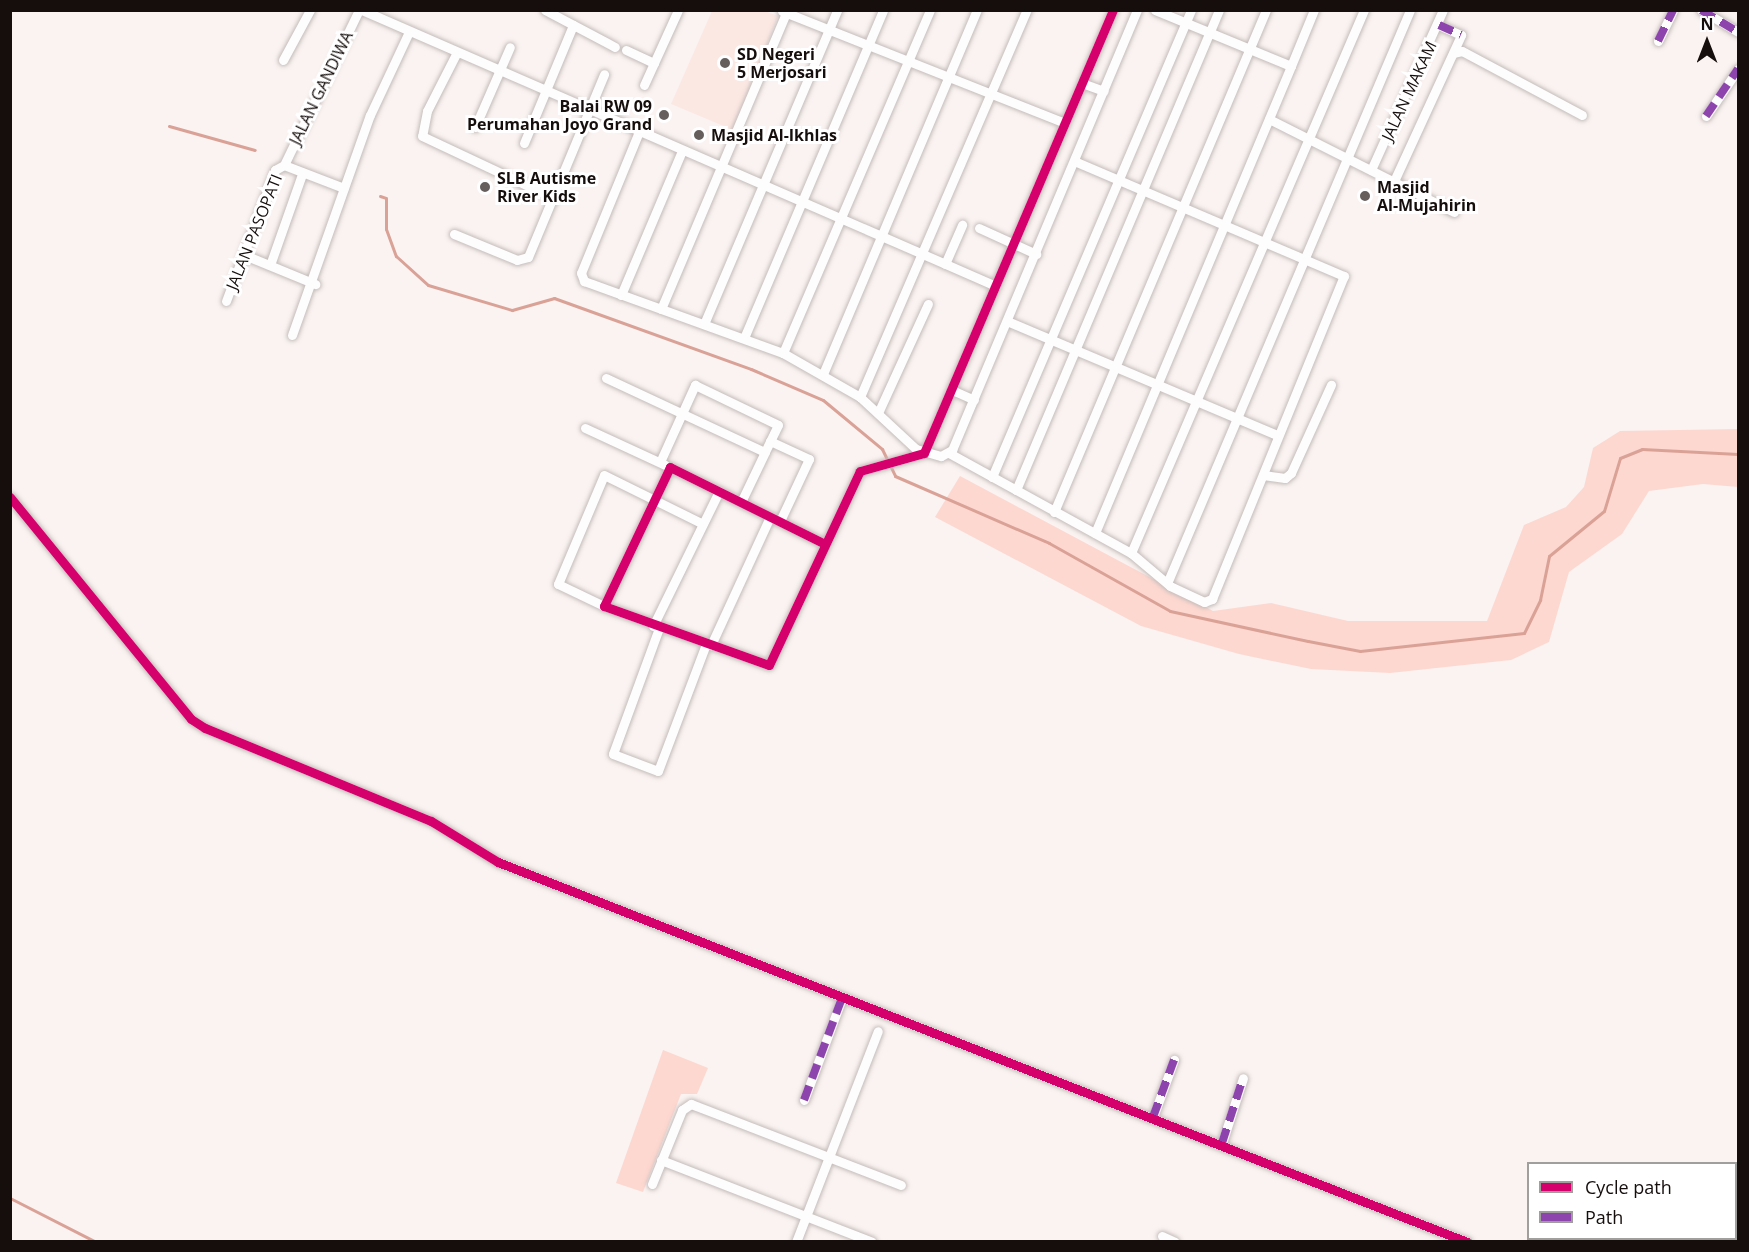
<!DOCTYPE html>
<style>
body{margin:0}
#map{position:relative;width:1749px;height:1252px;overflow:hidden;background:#faf3f1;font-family:"Open Sans",sans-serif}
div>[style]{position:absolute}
.built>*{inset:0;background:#fce8e3}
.green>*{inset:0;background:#fdd8d0}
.stream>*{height:3px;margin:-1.5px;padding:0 1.5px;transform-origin:1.5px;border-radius:1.5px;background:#daa297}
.roads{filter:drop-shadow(0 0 2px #c4bcba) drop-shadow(0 0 2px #c4bcba)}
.street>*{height:9px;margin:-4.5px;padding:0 4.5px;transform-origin:4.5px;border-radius:4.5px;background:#fefdfd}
.quiet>*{height:8px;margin-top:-4px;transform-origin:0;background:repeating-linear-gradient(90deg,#8e44ad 0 15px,transparent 0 23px)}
.cycleway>*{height:9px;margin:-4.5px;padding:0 4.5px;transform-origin:4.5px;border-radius:4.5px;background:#d6006c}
.dots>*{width:16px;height:16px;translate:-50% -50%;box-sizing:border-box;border:3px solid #fff;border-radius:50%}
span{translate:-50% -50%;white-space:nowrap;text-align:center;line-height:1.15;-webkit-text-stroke:6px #fff;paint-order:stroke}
.poi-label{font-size:16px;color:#150e0c;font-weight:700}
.left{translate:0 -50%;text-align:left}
.right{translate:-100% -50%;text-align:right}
.street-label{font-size:16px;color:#150e0c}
.frame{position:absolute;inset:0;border:12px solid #150e0c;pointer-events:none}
.legend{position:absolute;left:1527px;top:1162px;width:210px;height:78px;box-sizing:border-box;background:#fff;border:2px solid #a19f9e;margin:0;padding:8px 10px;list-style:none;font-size:18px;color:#150e0c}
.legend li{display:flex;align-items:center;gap:12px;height:30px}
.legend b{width:30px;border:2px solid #a19f9e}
.north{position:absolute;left:1677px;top:12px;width:60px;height:60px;-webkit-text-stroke:4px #fff;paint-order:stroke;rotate:0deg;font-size:16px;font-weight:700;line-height:24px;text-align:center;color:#150e0c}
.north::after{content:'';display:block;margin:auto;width:21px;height:27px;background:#150e0c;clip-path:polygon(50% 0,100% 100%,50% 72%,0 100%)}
</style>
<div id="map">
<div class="built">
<div style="clip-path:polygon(712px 11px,765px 11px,778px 16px,733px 130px,671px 104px)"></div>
</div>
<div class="green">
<div style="clip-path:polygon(1738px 429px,1738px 487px,1703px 484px,1649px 491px,1622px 534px,1569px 572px,1549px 642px,1511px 660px,1390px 673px,1311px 669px,1239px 654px,1141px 626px,935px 517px,960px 476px,1213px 611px,1271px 603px,1348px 621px,1487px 621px,1524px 525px,1566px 507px,1584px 487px,1593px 448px,1620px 431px)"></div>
<div style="clip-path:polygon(663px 1050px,708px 1068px,697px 1094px,681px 1094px,643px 1192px,616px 1183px)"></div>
</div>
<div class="stream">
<div style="left:169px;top:126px;width:89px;rotate:15.6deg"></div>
<div style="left:380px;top:196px;width:6px;rotate:18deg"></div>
<div style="left:386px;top:198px;width:31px;rotate:90deg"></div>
<div style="left:386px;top:229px;width:29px;rotate:70deg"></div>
<div style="left:396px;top:256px;width:43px;rotate:42.2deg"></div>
<div style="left:428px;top:285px;width:88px;rotate:16.6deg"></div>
<div style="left:512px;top:310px;width:44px;rotate:-15.9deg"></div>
<div style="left:554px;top:298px;width:209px;rotate:19.8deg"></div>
<div style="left:751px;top:369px;width:78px;rotate:23.3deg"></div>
<div style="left:823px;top:400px;width:77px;rotate:39.7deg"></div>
<div style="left:882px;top:449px;width:30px;rotate:64deg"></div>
<div style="left:895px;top:476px;width:168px;rotate:23.5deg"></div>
<div style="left:1049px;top:543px;width:139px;rotate:29.3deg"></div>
<div style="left:1170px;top:611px;width:141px;rotate:12.3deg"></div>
<div style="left:1308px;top:641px;width:53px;rotate:10.9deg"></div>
<div style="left:1360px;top:651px;width:165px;rotate:-6.3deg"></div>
<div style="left:1524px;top:633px;width:37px;rotate:-64deg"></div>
<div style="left:1540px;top:600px;width:45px;rotate:-78.4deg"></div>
<div style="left:1549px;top:556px;width:71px;rotate:-39.3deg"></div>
<div style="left:1604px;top:511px;width:55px;rotate:-73.2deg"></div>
<div style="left:1620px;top:458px;width:24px;rotate:-22deg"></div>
<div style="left:1642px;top:449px;width:96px;rotate:3deg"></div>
<div style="left:10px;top:1198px;width:97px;rotate:27.1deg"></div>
</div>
<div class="roads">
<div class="street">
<div style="left:362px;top:10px;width:691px;rotate:23.52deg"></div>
<div style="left:545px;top:10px;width:79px;rotate:27.9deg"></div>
<div style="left:1155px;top:10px;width:147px;rotate:22.4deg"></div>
<div style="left:1291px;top:66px;width:61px;rotate:-67.7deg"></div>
<div style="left:1701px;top:10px;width:43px;rotate:30.7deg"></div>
<div style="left:782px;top:11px;width:304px;rotate:21.6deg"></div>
<div style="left:1658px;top:41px;width:34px;rotate:-64deg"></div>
<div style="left:626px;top:50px;width:31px;rotate:25deg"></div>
<div style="left:1454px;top:53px;width:8px;rotate:-14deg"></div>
<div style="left:1462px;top:51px;width:136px;rotate:28.1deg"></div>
<div style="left:456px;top:54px;width:64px;rotate:117deg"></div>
<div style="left:427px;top:111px;width:25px;rotate:101deg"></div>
<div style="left:422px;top:136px;width:146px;rotate:25.2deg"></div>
<div style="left:283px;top:60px;width:57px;rotate:-61.6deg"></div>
<div style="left:1082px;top:83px;width:23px;rotate:20deg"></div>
<div style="left:644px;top:85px;width:82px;rotate:-65.6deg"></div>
<div style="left:1706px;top:116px;width:57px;rotate:-55.8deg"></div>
<div style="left:1269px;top:119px;width:207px;rotate:26.7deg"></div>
<div style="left:475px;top:127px;width:87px;rotate:-66.4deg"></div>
<div style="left:638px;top:134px;width:150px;rotate:112.3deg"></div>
<div style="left:581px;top:273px;width:9px;rotate:69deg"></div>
<div style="left:584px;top:281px;width:212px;rotate:19.9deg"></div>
<div style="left:783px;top:353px;width:89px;rotate:29.7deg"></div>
<div style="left:860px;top:397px;width:76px;rotate:42.9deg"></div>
<div style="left:916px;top:449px;width:26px;rotate:16deg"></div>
<div style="left:941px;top:456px;width:13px;rotate:-29deg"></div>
<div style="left:952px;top:450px;width:477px;rotate:-67.2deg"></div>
<div style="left:524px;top:143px;width:128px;rotate:-67.4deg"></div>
<div style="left:284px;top:165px;width:172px;rotate:-64.2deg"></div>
<div style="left:284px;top:165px;width:64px;rotate:21deg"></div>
<div style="left:1371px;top:170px;width:175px;rotate:-65.8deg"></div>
<div style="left:1394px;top:181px;width:161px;rotate:-65.3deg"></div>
<div style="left:1461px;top:35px;width:24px;rotate:-156deg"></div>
<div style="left:979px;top:228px;width:63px;rotate:24.5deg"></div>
<div style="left:454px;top:234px;width:68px;rotate:22.4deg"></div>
<div style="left:517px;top:260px;width:11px;rotate:-15deg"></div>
<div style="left:528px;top:257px;width:198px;rotate:-67.4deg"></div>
<div style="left:247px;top:256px;width:74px;rotate:22.4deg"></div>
<div style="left:945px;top:264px;width:43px;rotate:-66.4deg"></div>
<div style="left:270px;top:265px;width:96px;rotate:-70.6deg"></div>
<div style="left:621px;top:295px;width:154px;rotate:-67.1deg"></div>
<div style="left:226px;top:301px;width:140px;rotate:-69.5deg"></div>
<div style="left:275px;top:170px;width:10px;rotate:-29deg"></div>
<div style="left:661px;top:309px;width:321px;rotate:-67.1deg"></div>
<div style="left:1007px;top:321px;width:293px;rotate:22.9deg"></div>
<div style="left:704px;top:324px;width:341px;rotate:-67deg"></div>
<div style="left:292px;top:335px;width:233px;rotate:-70.5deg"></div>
<div style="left:370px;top:115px;width:89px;rotate:-64.9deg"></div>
<div style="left:744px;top:338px;width:356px;rotate:-67deg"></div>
<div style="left:783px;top:353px;width:373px;rotate:-66.8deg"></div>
<div style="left:823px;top:374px;width:395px;rotate:-67.1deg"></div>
<div style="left:606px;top:378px;width:175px;rotate:25deg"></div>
<div style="left:765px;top:452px;width:55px;rotate:115.6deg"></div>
<div style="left:952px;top:390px;width:24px;rotate:24deg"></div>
<div style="left:860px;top:397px;width:421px;rotate:-66.7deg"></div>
<div style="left:878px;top:413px;width:120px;rotate:-65.4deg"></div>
<div style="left:585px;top:428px;width:88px;rotate:24.8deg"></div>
<div style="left:770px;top:441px;width:43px;rotate:24.8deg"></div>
<div style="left:809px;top:459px;width:68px;rotate:115.1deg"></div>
<div style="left:949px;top:453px;width:208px;rotate:28.8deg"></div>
<div style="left:1131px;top:553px;width:51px;rotate:40.2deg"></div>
<div style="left:1170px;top:586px;width:38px;rotate:25deg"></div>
<div style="left:1204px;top:602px;width:9px;rotate:-21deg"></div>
<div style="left:1212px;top:599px;width:349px;rotate:-67.8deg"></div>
<div style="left:1344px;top:276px;width:293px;rotate:-156.9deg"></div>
<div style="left:660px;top:462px;width:85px;rotate:-65.6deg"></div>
<div style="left:695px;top:385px;width:92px;rotate:25.7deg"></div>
<div style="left:778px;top:425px;width:30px;rotate:116deg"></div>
<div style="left:1263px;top:475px;width:22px;rotate:8deg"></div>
<div style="left:1285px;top:478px;width:8px;rotate:-40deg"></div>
<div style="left:1291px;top:473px;width:97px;rotate:-65.6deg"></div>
<div style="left:992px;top:477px;width:508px;rotate:-66.92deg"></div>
<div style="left:1016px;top:490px;width:521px;rotate:-67.08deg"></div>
<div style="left:10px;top:497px;width:286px;rotate:50.8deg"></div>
<div style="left:191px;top:719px;width:17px;rotate:33deg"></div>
<div style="left:205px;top:728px;width:244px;rotate:22.4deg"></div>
<div style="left:431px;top:821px;width:79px;rotate:31.5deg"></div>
<div style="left:498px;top:862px;width:1041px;rotate:21.41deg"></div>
<div style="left:1054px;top:512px;width:545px;rotate:-67.11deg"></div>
<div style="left:1095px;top:533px;width:506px;rotate:-67.23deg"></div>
<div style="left:823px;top:543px;width:171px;rotate:-153.6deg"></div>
<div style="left:670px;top:467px;width:154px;rotate:115.4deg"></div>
<div style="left:604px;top:606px;width:175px;rotate:19.7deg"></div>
<div style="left:769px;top:665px;width:214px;rotate:-64.9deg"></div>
<div style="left:860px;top:471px;width:66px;rotate:-15.7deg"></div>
<div style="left:924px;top:453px;width:482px;rotate:-66.9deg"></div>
<div style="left:1131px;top:553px;width:591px;rotate:-66.78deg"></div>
<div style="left:1168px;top:581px;width:620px;rotate:-67.03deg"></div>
<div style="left:604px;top:606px;width:51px;rotate:-154.4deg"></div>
<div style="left:558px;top:584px;width:118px;rotate:-67.1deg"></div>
<div style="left:604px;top:475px;width:110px;rotate:26.3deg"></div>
<div style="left:653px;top:626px;width:150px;rotate:-63.9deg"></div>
<div style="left:659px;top:628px;width:134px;rotate:110.1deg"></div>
<div style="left:613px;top:754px;width:48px;rotate:20.7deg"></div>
<div style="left:658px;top:771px;width:136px;rotate:-69.3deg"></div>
<div style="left:711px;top:645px;width:141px;rotate:-65.3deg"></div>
<div style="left:804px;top:1100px;width:109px;rotate:-69.6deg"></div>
<div style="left:1153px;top:1117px;width:61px;rotate:-69.8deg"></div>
<div style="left:1222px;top:1143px;width:68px;rotate:-72.1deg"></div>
<div style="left:661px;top:1160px;width:226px;rotate:21.2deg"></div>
<div style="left:652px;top:1184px;width:80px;rotate:-67.9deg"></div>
<div style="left:682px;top:1110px;width:11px;rotate:-34deg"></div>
<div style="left:691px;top:1104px;width:225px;rotate:21.1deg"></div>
<div style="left:1162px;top:1236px;width:14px;rotate:25deg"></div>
<div style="left:796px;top:1242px;width:226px;rotate:-68.8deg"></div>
</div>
</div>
<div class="quiet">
<div style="left:1701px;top:10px;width:43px;rotate:30.7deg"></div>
<div style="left:1439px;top:25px;width:24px;rotate:24deg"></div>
<div style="left:1658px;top:41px;width:34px;rotate:-64deg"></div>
<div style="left:1706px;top:116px;width:57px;rotate:-55.8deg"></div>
<div style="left:804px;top:1100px;width:109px;rotate:-69.6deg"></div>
<div style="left:1153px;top:1117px;width:61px;rotate:-69.8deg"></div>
<div style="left:1222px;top:1143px;width:68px;rotate:-72.1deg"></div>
</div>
<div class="cycleway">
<div style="left:10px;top:497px;width:286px;rotate:50.8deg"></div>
<div style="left:191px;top:719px;width:17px;rotate:33deg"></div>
<div style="left:205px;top:728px;width:244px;rotate:22.4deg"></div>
<div style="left:431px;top:821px;width:79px;rotate:31.5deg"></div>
<div style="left:498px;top:862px;width:1041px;rotate:21.41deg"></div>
<div style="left:823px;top:543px;width:171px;rotate:-153.6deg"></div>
<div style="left:670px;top:467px;width:154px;rotate:115.4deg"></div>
<div style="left:604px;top:606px;width:175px;rotate:19.7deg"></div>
<div style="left:769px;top:665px;width:214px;rotate:-64.9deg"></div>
<div style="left:860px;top:471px;width:66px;rotate:-15.7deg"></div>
<div style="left:924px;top:453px;width:482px;rotate:-66.9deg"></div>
</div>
<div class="dots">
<div style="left:725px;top:63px;background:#655e5c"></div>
<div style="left:664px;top:115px;background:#655e5c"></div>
<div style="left:699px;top:135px;background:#655e5c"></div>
<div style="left:485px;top:187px;background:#655e5c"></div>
<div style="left:1365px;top:196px;background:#655e5c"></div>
</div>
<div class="poi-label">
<span class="left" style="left:737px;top:63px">SD Negeri<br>5 Merjosari</span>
<span class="right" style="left:652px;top:115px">Balai RW 09<br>Perumahan Joyo Grand</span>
<span class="left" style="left:711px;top:135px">Masjid Al-Ikhlas</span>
<span class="left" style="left:497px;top:187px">SLB Autisme<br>River Kids</span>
<span class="left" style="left:1377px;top:196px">Masjid<br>Al-Mujahirin</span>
</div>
<div class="street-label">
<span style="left:321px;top:88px;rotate:-64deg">JALAN GANDIWA</span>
<span style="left:1409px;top:91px;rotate:-65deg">JALAN MAKAM</span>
<span style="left:254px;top:232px;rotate:-68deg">JALAN PASOPATI</span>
</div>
<div class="frame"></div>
<ul class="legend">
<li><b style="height:8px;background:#d6006c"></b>Cycle path</li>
<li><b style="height:8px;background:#8e44ad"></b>Path</li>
</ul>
<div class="north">N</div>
</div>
